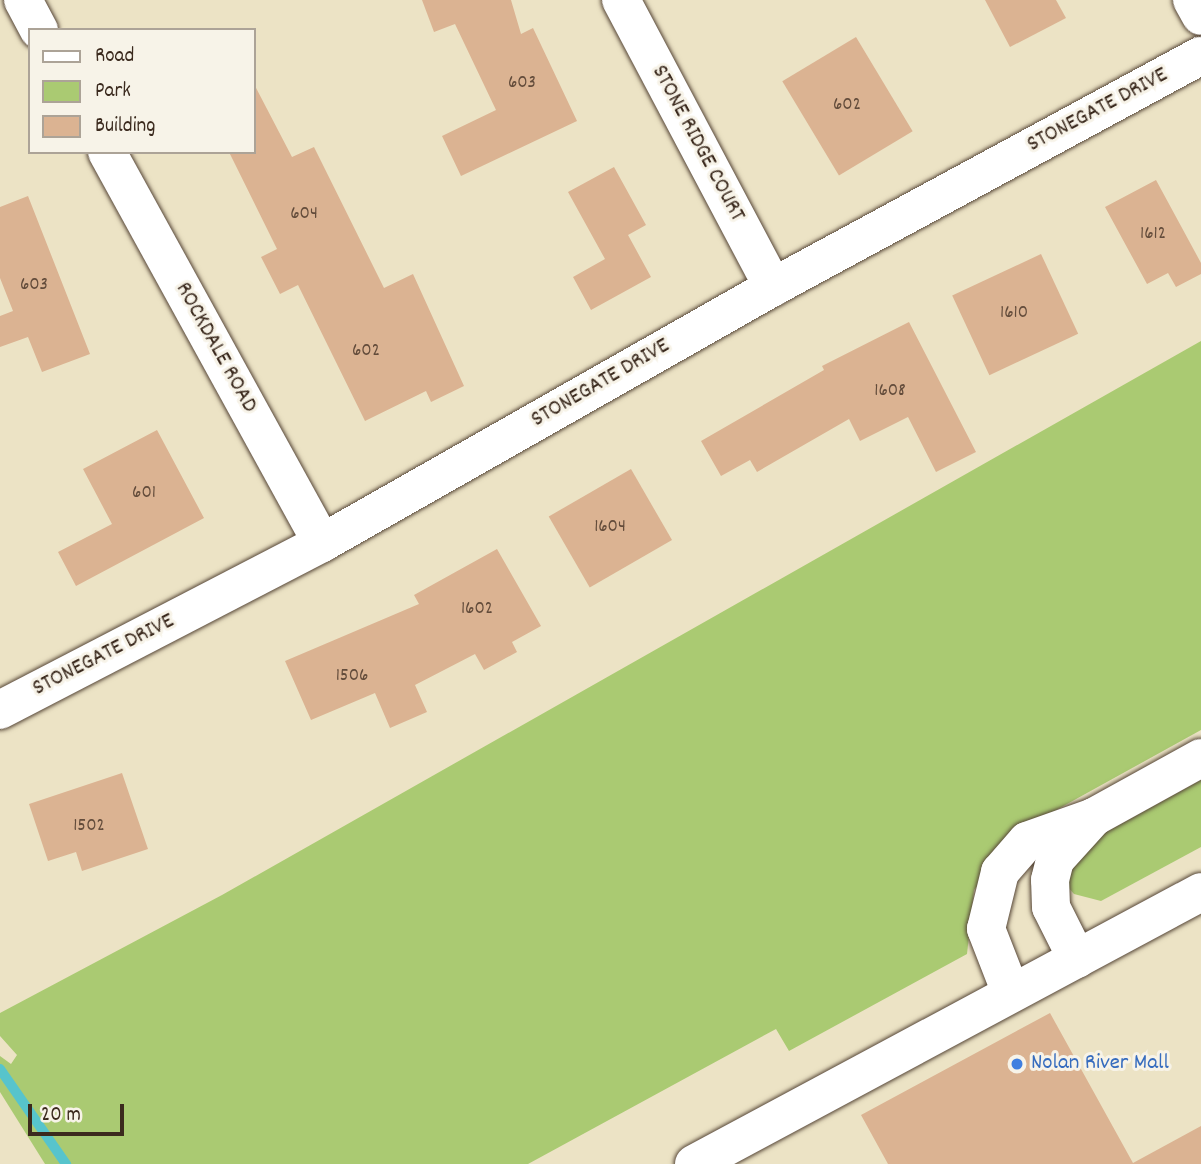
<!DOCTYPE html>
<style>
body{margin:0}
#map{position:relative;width:1201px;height:1164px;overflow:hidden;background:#ece3c5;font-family:Dekko,sans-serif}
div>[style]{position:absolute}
.green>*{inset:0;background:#aaca72}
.stream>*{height:10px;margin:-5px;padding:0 5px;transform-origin:5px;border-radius:5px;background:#57c4cc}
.building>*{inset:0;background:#dbb392;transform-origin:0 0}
.roads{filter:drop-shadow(0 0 2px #564637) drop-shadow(0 0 2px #564637)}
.minor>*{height:38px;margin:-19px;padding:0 19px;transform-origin:19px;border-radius:19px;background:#fff}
.major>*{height:38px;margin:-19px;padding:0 19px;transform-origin:19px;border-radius:19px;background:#fff}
.dots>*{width:19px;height:19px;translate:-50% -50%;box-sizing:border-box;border:4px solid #f7f3e8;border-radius:50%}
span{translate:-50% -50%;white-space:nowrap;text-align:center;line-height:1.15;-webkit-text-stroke:6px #f7f3e8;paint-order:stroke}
.number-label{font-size:19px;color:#634c3b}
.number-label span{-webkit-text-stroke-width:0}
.street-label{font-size:23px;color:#3b2a1e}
.shop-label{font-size:23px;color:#366cbe}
.left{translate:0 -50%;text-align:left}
.legend{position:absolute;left:28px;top:28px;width:228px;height:126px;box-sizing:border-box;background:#f7f3e8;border:2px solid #aca397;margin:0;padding:9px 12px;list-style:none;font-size:21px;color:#3b2a1e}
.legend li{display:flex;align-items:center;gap:14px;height:35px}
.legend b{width:35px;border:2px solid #aca397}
.scale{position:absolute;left:28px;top:1104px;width:96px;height:32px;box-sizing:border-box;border:4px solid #3b2a1e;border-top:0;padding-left:9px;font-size:21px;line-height:24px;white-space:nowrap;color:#3b2a1e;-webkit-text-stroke:5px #f7f3e8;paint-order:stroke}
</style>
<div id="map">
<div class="green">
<div style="clip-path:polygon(1201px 341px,1201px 730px,1020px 830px,974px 890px,967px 954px,789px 1051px,776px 1029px,528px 1164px,45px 1164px,0 1092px,0 1056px,11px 1064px,17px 1055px,0 1036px,0 1013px,222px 895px)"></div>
<div style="clip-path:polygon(1201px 780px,1201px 847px,1101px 901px,1074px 894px,1067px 886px,1079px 847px)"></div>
</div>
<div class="stream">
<div style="left:0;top:1069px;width:116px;rotate:55.2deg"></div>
</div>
<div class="building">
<div style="clip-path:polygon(422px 0,511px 0,521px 34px,533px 28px,577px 121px,461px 176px,442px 136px,496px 110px,455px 24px,434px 32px)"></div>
<div style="clip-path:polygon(985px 0,1056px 0,1066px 18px,1010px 47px)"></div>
<div style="left:856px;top:37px;width:110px;height:86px;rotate:59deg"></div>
<div style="clip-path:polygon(254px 84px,292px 157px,314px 147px,384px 288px,413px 274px,464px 386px,431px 402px,426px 391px,365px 421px,298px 285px,280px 294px,261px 257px,277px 249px,229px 152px,254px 152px)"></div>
<div style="clip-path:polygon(614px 167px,646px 225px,628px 235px,651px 277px,591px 310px,573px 277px,605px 259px,568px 192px)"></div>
<div style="clip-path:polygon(1156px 180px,1201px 263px,1201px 274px,1176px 287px,1168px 273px,1147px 284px,1105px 207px)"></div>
<div style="clip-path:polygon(28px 196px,90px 354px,42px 372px,28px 337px,0 347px,0 316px,13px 311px,0 278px,0 207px)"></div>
<div style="left:1041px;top:254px;width:88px;height:98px;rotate:65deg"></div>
<div style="clip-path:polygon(909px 322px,976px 452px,936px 472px,908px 417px,860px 441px,849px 419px,757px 472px,750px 460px,721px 476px,701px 441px,824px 370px,822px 366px)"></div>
<div style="clip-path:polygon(157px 430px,204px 518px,76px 586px,58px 552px,112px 524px,83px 469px)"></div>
<div style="left:631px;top:469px;width:82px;height:95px;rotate:60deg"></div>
<div style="clip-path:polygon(497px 549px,541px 626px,512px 642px,517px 652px,484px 670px,475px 654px,415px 685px,427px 712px,390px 728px,375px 693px,311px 720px,285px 661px,419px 604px,414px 595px)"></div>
<div style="clip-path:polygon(122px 773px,148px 849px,82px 871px,76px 852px,48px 861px,29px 804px)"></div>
<div style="clip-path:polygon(1050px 1013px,1133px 1163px,1201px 1126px,1201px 1164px,888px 1164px,861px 1115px)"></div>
</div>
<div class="roads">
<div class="minor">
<div style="left:23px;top:0;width:34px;rotate:62deg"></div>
<div style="left:621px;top:0;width:325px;rotate:62.1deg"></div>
<div style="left:107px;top:152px;width:446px;rotate:61.2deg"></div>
<div style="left:0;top:710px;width:363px;rotate:-27.4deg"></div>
<div style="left:322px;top:543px;width:519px;rotate:-29.58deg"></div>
<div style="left:773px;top:287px;width:486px;rotate:-28.4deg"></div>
<div style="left:1077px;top:959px;width:58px;rotate:-116.6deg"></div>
<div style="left:1051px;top:907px;width:27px;rotate:-92deg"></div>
<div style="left:1050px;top:880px;width:21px;rotate:-76deg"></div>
<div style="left:1055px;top:860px;width:58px;rotate:-47.8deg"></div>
<div style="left:1011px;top:993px;width:69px;rotate:-111.3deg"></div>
<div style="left:986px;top:929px;width:59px;rotate:-76.2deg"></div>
<div style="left:1000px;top:872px;width:41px;rotate:-48.9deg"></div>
<div style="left:1027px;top:841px;width:71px;rotate:-19.7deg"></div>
<div style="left:1094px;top:817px;width:122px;rotate:-28.9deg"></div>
<div style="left:694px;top:1164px;width:575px;rotate:-28.21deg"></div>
</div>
<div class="major">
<div style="left:1192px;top:0;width:18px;rotate:61deg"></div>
</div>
</div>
<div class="dots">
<div style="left:1017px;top:1064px;background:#3f7fe0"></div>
</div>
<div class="number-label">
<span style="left:522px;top:84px">603</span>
<span style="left:847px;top:106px">602</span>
<span style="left:304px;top:215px">604</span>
<span style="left:1153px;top:235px">1612</span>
<span style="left:34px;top:286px">603</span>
<span style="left:1014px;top:314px">1610</span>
<span style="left:366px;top:352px">602</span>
<span style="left:890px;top:392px">1608</span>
<span style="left:144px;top:494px">601</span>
<span style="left:610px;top:528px">1604</span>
<span style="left:477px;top:610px">1602</span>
<span style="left:352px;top:677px">1506</span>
<span style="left:89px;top:827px">1502</span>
</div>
<div class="street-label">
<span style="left:1098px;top:111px;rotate:-28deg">STONEGATE DRIVE</span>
<span style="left:697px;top:144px;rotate:62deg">STONE RIDGE COURT</span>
<span style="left:215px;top:348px;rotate:61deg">ROCKDALE ROAD</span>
<span style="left:601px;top:384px;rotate:-30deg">STONEGATE DRIVE</span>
<span style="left:104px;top:656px;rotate:-27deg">STONEGATE DRIVE</span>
</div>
<div class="shop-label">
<span class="left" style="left:1031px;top:1064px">Nolan River Mall</span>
</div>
<ul class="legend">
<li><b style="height:9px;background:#fff"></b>Road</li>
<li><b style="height:19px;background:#aaca72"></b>Park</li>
<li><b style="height:19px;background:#dbb392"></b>Building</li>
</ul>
<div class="scale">20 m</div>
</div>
